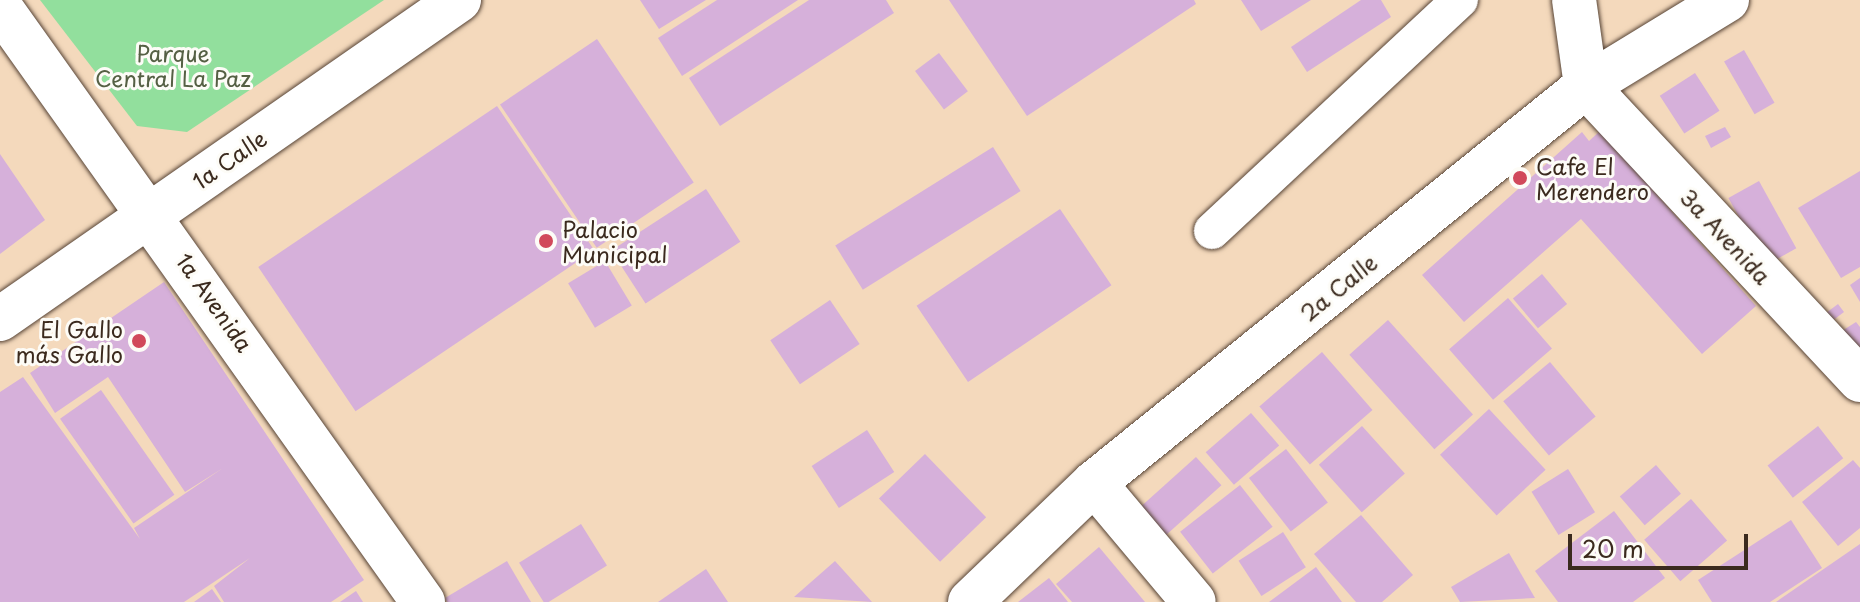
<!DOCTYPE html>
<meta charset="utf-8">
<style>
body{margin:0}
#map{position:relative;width:1860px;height:602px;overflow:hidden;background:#f4d9bc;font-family:"Playpen Sans",sans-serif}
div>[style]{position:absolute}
.green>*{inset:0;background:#92df9d}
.building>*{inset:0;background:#d6b0da;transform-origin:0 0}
.roads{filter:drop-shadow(0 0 2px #574436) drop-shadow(0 0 2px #574436)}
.service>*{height:36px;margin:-18px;padding:0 18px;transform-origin:18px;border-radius:18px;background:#fff}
.minor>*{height:44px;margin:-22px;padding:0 22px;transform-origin:22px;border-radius:22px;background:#fff}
.tertiary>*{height:44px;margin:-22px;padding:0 22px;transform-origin:22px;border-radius:22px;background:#fff}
.secondary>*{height:44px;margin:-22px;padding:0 22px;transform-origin:22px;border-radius:22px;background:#fff}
.dots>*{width:22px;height:22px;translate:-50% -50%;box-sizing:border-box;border:4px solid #fdfcf7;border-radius:50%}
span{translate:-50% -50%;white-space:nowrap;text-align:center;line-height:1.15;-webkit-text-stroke:6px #fdfcf7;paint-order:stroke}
.park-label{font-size:22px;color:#556044}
.street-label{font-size:22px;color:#3b2a1e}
.poi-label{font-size:22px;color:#3b2a1e}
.left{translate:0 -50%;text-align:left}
.right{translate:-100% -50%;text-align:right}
.scale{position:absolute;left:1568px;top:534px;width:180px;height:36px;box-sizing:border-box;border:4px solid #3b2a1e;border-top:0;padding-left:10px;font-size:24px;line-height:28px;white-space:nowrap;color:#3b2a1e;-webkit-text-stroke:6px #fdfcf7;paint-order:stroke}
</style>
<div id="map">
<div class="green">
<div style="clip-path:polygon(40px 0,384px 0,187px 132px,137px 126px)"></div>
</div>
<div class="building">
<div style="clip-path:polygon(640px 0,706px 0,659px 29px)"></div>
<div style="clip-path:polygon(717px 0,798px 0,682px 76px,658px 38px)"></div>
<div style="clip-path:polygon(809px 0,886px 0,894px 13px,720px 126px,689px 78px)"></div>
<div style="clip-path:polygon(949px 0,1194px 0,1196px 4px,1027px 116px)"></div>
<div style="clip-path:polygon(1241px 0,1311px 0,1261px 31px)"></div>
<div style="clip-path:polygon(1361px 0,1381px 0,1391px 17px,1307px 72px,1291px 47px)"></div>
<div style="left:597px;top:39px;width:173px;height:117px;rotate:56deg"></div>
<div style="left:1744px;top:50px;width:61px;height:23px;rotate:60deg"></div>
<div style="left:939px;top:53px;width:48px;height:30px;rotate:53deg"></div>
<div style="left:1695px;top:73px;width:45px;height:42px;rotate:57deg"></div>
<div style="left:497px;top:106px;width:174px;height:288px;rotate:56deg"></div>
<div style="clip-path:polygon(1725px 127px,1731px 137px,1711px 148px,1705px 136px)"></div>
<div style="clip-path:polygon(1600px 131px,1756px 306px,1702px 354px,1581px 219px,1464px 322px,1422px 275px,1582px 132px,1589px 141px)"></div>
<div style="left:993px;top:147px;width:52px;height:186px;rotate:58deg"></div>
<div style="clip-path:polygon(0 154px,45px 220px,0 254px)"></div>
<div style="clip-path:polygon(1860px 171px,1860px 267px,1841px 278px,1798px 208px)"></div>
<div style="left:1759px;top:181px;width:77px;height:35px;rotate:61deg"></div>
<div style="left:706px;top:189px;width:63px;height:113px;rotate:57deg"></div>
<div style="left:1060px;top:209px;width:92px;height:173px;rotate:56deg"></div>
<div style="left:605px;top:261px;width:52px;height:43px;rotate:59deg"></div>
<div style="left:1542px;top:274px;width:39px;height:38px;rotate:50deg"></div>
<div style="clip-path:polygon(1860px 278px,1860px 302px,1850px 285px)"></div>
<div style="clip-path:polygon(164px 282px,364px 580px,331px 602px,224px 602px,214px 586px,250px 558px,184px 602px,0 602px,0 392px,23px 377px,140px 539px,134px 528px,223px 468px,185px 492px,108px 377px,55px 413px,30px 373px)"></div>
<div style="left:1508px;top:298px;width:67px;height:78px;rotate:49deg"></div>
<div style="left:830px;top:300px;width:53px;height:72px;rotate:56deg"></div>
<div style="left:1838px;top:304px;width:10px;height:17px;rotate:53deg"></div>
<div style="left:1388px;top:320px;width:127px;height:52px;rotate:48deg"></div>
<div style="clip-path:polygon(1856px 322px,1860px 327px,1860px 369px,1834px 336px)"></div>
<div style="left:1322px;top:352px;width:77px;height:83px;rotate:49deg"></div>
<div style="left:1550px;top:362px;width:71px;height:61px;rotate:50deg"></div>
<div style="left:101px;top:390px;width:128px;height:50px;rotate:55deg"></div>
<div style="left:1489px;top:409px;width:83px;height:67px;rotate:47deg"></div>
<div style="left:1251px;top:413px;width:43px;height:60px;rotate:49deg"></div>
<div style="left:1362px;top:426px;width:64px;height:58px;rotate:48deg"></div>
<div style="left:1818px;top:426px;width:41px;height:64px;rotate:52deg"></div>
<div style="left:867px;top:430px;width:50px;height:66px;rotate:57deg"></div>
<div style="left:1286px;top:449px;width:68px;height:47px;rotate:52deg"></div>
<div style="left:925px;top:454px;width:88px;height:64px;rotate:46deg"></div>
<div style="left:1196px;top:457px;width:38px;height:76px;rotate:48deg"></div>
<div style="clip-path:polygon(1853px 460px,1860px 468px,1860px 528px,1838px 546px,1802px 502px)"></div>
<div style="left:1656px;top:465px;width:38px;height:48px;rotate:49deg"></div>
<div style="left:1568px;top:469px;width:51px;height:43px;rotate:58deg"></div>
<div style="left:1240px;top:485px;width:53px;height:76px;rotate:52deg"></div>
<div style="left:1691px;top:499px;width:55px;height:62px;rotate:49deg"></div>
<div style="clip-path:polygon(1614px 511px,1665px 578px,1633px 602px,1558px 602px,1535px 571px)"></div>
<div style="clip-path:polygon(1361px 515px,1413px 575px,1382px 602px,1356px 602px,1314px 554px)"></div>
<div style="clip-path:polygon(1791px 520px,1822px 568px,1770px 602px,1712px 602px,1698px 580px)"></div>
<div style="left:581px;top:524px;width:49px;height:73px;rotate:58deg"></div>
<div style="left:1283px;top:532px;width:42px;height:53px;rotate:57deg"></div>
<div style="clip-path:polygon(1860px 544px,1860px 602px,1776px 602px)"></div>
<div style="clip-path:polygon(1099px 547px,1145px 602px,1072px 602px,1056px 584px)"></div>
<div style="clip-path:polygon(1509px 553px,1535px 598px,1460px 602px,1451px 587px)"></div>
<div style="clip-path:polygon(507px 561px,531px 602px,447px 602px,445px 598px)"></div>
<div style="clip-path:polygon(835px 561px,872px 602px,794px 597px)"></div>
<div style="clip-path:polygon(1316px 567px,1342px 602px,1269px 602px)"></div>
<div style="clip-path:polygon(706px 569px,728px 602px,658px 602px)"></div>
<div style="clip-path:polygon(1049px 578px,1068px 602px,1018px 602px)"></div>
<div style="clip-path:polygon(212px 589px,221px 602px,194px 602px)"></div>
<div style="clip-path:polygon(356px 591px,363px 602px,340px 602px)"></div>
</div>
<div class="roads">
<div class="service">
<div style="left:1212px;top:231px;width:339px;rotate:-43deg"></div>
</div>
<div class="minor">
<div style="left:1094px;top:483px;width:155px;rotate:50deg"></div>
</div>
<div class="tertiary">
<div style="left:1727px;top:0;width:165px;rotate:148.6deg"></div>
<div style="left:1586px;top:86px;width:402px;rotate:47deg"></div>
<div style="left:0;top:7px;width:730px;rotate:54.59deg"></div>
</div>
<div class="secondary">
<div style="left:0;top:319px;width:559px;rotate:-34.8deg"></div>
<div style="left:970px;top:602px;width:172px;rotate:-43.8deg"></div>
<div style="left:1094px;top:483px;width:632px;rotate:-38.9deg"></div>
<div style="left:1586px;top:86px;width:87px;rotate:-97.9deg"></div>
</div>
</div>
<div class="dots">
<div style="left:1520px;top:178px;background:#d1495b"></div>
<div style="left:546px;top:241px;background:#d1495b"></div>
<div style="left:139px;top:341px;background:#d1495b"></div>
</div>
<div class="park-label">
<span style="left:173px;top:65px">Parque<br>Central La Paz</span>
</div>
<div class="street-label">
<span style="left:229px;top:159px;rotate:-35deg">1a Calle</span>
<span style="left:1726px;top:236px;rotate:47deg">3a Avenida</span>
<span style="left:1338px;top:287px;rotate:-39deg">2a Calle</span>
<span style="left:215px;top:302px;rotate:55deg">1a Avenida</span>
</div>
<div class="poi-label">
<span class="left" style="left:1536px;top:178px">Cafe El<br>Merendero</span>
<span class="left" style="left:562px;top:241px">Palacio<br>Municipal</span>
<span class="right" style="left:123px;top:341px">El Gallo<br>más Gallo</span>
</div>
<div class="scale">20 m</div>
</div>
